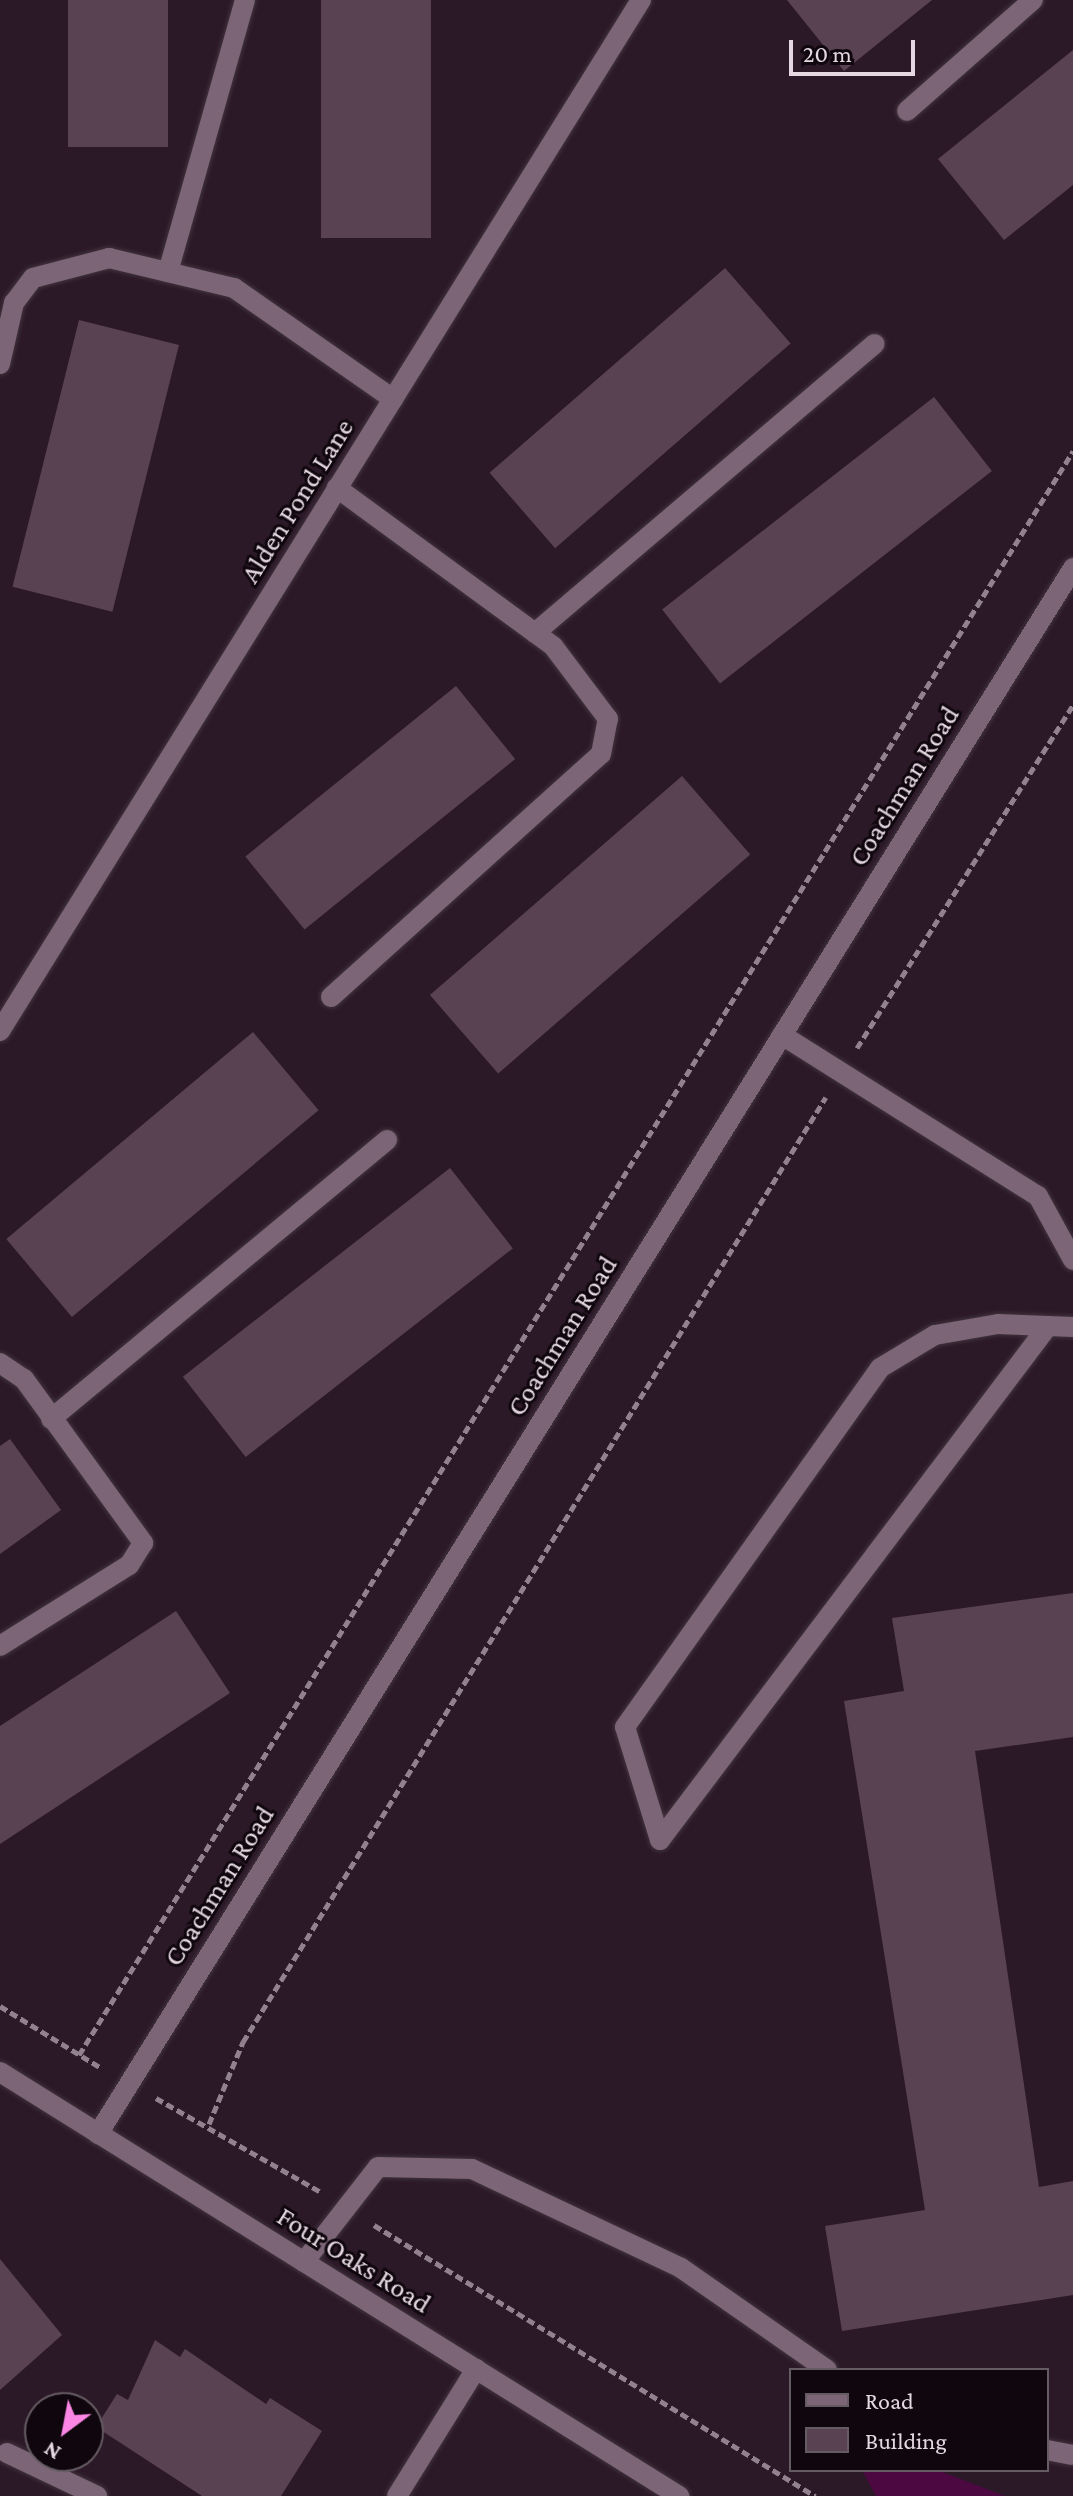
<!DOCTYPE html>
<style>
body{margin:0}
#map{position:relative;width:1073px;height:2496px;overflow:hidden;background:#2c1928;font-family:"Crimson Pro",serif}
div>[style]{position:absolute}
.green>*{inset:0;background:#4b0841}
.building>*{inset:0;background:#594353;transform-origin:0 0}
.path>*{height:5px;margin-top:-2.5px;transform-origin:0;background:repeating-linear-gradient(90deg,#92828e 0 8px,transparent 0 12px)}
.roads{filter:drop-shadow(0 0 2px #41333e) drop-shadow(0 0 2px #41333e)}
.minor>*{height:20px;margin:-10px;padding:0 10px;transform-origin:10px;border-radius:10px;background:#7b6576}
span{translate:-50% -50%;white-space:nowrap;text-align:center;line-height:1.15;-webkit-text-stroke:6px #0f070d;paint-order:stroke}
.street-label{font-size:28px;color:#e6d8e2}
.legend{position:absolute;left:789px;top:2368px;width:260px;height:104px;box-sizing:border-box;background:#0f070d;border:2px solid #655b62;margin:0;padding:10px 14px;list-style:none;font-size:24px;color:#e6d8e2}
.legend li{display:flex;align-items:center;gap:16px;height:40px}
.legend b{width:40px;border:2px solid #655b62}
.north{position:absolute;left:24px;top:2392px;width:80px;height:80px;box-sizing:border-box;background:#0f070d;border:2px solid #655b62;border-radius:50%;rotate:212deg;font-size:22px;font-weight:700;line-height:32px;text-align:center;color:#e6d8e2}
.north::after{content:'';display:block;margin:auto;width:28px;height:36px;background:#fb86e4;clip-path:polygon(50% 0,100% 100%,50% 72%,0 100%)}
.scale{position:absolute;left:789px;top:40px;width:126px;height:36px;box-sizing:border-box;border:4px solid #e6d8e2;border-top:0;padding-left:10px;font-size:24px;line-height:28px;white-space:nowrap;color:#e6d8e2;-webkit-text-stroke:6px #0f070d;paint-order:stroke}
</style>
<div id="map">
<div class="green">
<div style="clip-path:polygon(862px 2470px,937px 2470px,1005px 2496px,876px 2496px)"></div>
</div>
<div class="building">
<div style="left:68px;top:0;width:100px;height:147px"></div>
<div style="left:321px;top:0;width:110px;height:238px"></div>
<div style="clip-path:polygon(787px 0,932px 0,844px 71px)"></div>
<div style="clip-path:polygon(1073px 50px,1073px 185px,1004px 240px,938px 159px)"></div>
<div style="left:725px;top:268px;width:100px;height:312px;rotate:49deg"></div>
<div style="left:79px;top:320px;width:103px;height:275px;rotate:14deg"></div>
<div style="left:934px;top:397px;width:94px;height:345px;rotate:52deg"></div>
<div style="left:456px;top:686px;width:94px;height:271px;rotate:51deg"></div>
<div style="left:682px;top:776px;width:104px;height:334px;rotate:49deg"></div>
<div style="left:253px;top:1032px;width:102px;height:322px;rotate:50deg"></div>
<div style="left:450px;top:1168px;width:102px;height:339px;rotate:52deg"></div>
<div style="clip-path:polygon(10px 1439px,61px 1510px,0 1554px,0 1446px)"></div>
<div style="clip-path:polygon(1073px 1593px,1073px 1737px,975px 1751px,1039px 2187px,1073px 2181px,1073px 2295px,842px 2331px,825px 2226px,925px 2210px,844px 1701px,904px 1691px,892px 1618px)"></div>
<div style="clip-path:polygon(176px 1611px,230px 1693px,0 1844px,0 1726px)"></div>
<div style="clip-path:polygon(0 2259px,62px 2335px,0 2390px)"></div>
<div style="clip-path:polygon(155px 2340px,180px 2357px,185px 2349px,266px 2404px,270px 2398px,322px 2431px,281px 2496px,202px 2496px,96px 2427px,117px 2394px,128px 2400px)"></div>
</div>
<div class="path">
<div style="left:857px;top:1048px;width:405px;rotate:-57.8deg"></div>
<div style="left:0;top:2006px;width:119px;rotate:31.5deg"></div>
<div style="left:79px;top:2055px;width:1887px;rotate:-58.21deg"></div>
<div style="left:156px;top:2098px;width:190px;rotate:29.7deg"></div>
<div style="left:209px;top:2124px;width:89px;rotate:-67.5deg"></div>
<div style="left:243px;top:2042px;width:1110px;rotate:-58.33deg"></div>
<div style="left:374px;top:2225px;width:518px;rotate:31.57deg"></div>
</div>
<div class="roads">
<div class="minor">
<div style="left:907px;top:111px;width:168px;rotate:-41.4deg"></div>
<div style="left:168px;top:272px;width:283px;rotate:-74.2deg"></div>
<div style="left:0;top:364px;width:63px;rotate:-77.1deg"></div>
<div style="left:14px;top:303px;width:31px;rotate:-53deg"></div>
<div style="left:33px;top:278px;width:79px;rotate:-14.7deg"></div>
<div style="left:109px;top:258px;width:129px;rotate:13.5deg"></div>
<div style="left:234px;top:288px;width:194px;rotate:34.9deg"></div>
<div style="left:535px;top:633px;width:446px;rotate:-40.4deg"></div>
<div style="left:331px;top:997px;width:363px;rotate:-42deg"></div>
<div style="left:601px;top:754px;width:36px;rotate:-79deg"></div>
<div style="left:608px;top:719px;width:91px;rotate:-127deg"></div>
<div style="left:553px;top:646px;width:268px;rotate:-143.8deg"></div>
<div style="left:0;top:1031px;width:1214px;rotate:-58.13deg"></div>
<div style="left:782px;top:1035px;width:302px;rotate:32.2deg"></div>
<div style="left:1038px;top:1196px;width:73px;rotate:61.3deg"></div>
<div style="left:1048px;top:1326px;width:644px;rotate:127.05deg"></div>
<div style="left:660px;top:1840px;width:118px;rotate:-107.2deg"></div>
<div style="left:625px;top:1727px;width:440px;rotate:-54.6deg"></div>
<div style="left:880px;top:1368px;width:64px;rotate:-31deg"></div>
<div style="left:935px;top:1335px;width:64px;rotate:-9.9deg"></div>
<div style="left:998px;top:1324px;width:75px;rotate:2.3deg"></div>
<div style="left:0;top:1363px;width:29px;rotate:34deg"></div>
<div style="left:24px;top:1379px;width:203px;rotate:54deg"></div>
<div style="left:143px;top:1543px;width:26px;rotate:122deg"></div>
<div style="left:129px;top:1565px;width:152px;rotate:147.9deg"></div>
<div style="left:51px;top:1419px;width:437px;rotate:-39.7deg"></div>
<div style="left:0;top:2072px;width:801px;rotate:31.98deg"></div>
<div style="left:98px;top:2134px;width:1845px;rotate:-58.09deg"></div>
<div style="left:304px;top:2262px;width:120px;rotate:-52.1deg"></div>
<div style="left:378px;top:2167px;width:94px;rotate:1.2deg"></div>
<div style="left:472px;top:2169px;width:231px;rotate:25.3deg"></div>
<div style="left:681px;top:2268px;width:178px;rotate:34.9deg"></div>
<div style="left:1047px;top:2450px;width:26px;rotate:11deg"></div>
<div style="left:7px;top:2453px;width:100px;rotate:25.5deg"></div>
<div style="left:397px;top:2496px;width:150px;rotate:-58.1deg"></div>
</div>
</div>
<div class="street-label">
<span style="left:297px;top:501px;rotate:-58deg">Alden Pond Lane</span>
<span style="left:904px;top:786px;rotate:-58deg">Coachman Road</span>
<span style="left:562px;top:1336px;rotate:-58deg">Coachman Road</span>
<span style="left:219px;top:1886px;rotate:-58deg">Coachman Road</span>
<span style="left:354px;top:2260px;rotate:32deg">Four Oaks Road</span>
</div>
<ul class="legend">
<li><b style="height:10px;background:#7b6576"></b>Road</li>
<li><b style="height:22px;background:#594353"></b>Building</li>
</ul>
<div class="north">N</div>
<div class="scale">20 m</div>
</div>
